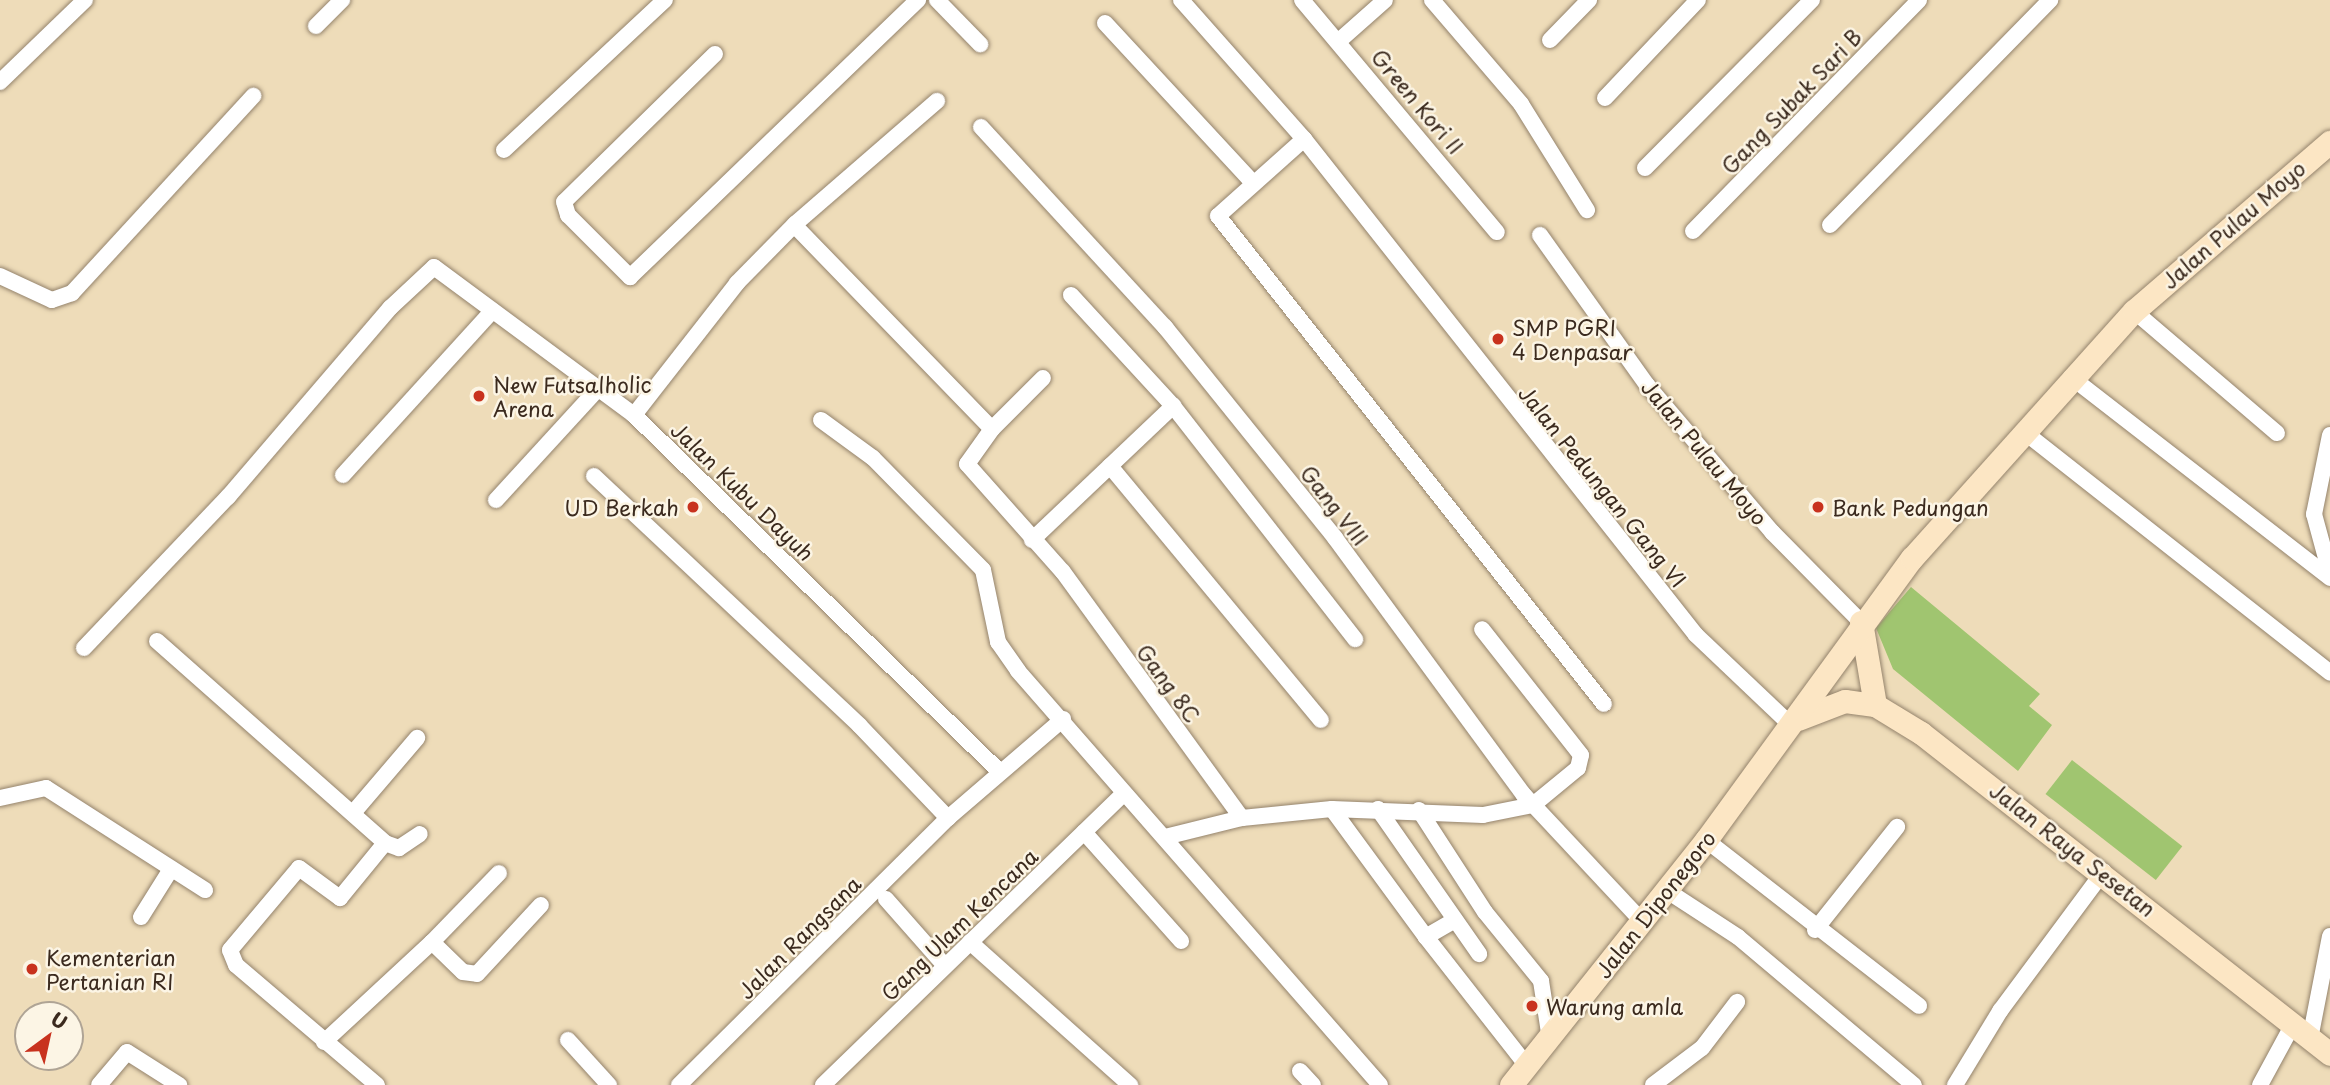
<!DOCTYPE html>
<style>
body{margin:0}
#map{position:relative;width:2330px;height:1085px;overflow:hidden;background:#eedcb9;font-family:"Playpen Sans",sans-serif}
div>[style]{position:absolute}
.green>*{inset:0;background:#a0c570;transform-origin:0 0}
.roads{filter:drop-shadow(0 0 2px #94836c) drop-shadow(0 0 2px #94836c)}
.street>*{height:16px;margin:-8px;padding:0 8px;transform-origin:8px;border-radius:8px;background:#fff}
.secondary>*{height:23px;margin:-11.5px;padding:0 11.5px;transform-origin:11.5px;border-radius:11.5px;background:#fce6c4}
.dots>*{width:19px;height:19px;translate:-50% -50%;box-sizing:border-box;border:4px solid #fcf5e5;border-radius:50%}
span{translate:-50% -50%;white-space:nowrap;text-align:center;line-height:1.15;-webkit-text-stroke:5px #fcf5e5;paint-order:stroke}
.street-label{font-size:21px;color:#3b2a1e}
.poi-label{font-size:21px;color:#3b2a1e}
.left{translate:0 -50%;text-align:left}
.right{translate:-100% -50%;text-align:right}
.north{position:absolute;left:14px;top:1001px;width:70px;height:70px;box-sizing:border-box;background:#fcf5e5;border:2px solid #afa495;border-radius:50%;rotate:33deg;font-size:19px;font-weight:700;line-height:28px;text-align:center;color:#3b2a1e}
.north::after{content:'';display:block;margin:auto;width:24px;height:32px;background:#c8321e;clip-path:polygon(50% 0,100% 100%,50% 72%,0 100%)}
</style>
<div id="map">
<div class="green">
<div style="clip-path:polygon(1911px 587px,2040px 694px,2029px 706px,2052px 725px,2018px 771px,1893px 669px,1876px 628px)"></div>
<div style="left:2072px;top:760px;width:140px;height:43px;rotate:38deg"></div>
</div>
<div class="roads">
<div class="street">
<div style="left:937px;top:0;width:62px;rotate:45.7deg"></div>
<div style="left:1181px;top:0;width:186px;rotate:48.5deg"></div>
<div style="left:1304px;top:139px;width:632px;rotate:51.68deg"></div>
<div style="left:1696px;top:635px;width:132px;rotate:43.5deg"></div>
<div style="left:1302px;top:0;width:303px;rotate:50deg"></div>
<div style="left:1432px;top:0;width:137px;rotate:49.4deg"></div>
<div style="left:1521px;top:104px;width:125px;rotate:58.1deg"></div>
<div style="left:1105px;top:23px;width:217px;rotate:47.2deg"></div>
<div style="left:316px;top:26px;width:37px;rotate:-45deg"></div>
<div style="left:1340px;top:40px;width:60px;rotate:-41.6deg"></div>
<div style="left:1550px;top:40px;width:56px;rotate:-45.7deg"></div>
<div style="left:715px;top:54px;width:211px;rotate:135.6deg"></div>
<div style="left:564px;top:202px;width:14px;rotate:73deg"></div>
<div style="left:568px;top:215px;width:88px;rotate:45deg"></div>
<div style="left:630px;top:277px;width:400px;rotate:-43.9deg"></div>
<div style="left:0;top:82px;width:118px;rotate:-44deg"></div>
<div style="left:1605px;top:98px;width:135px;rotate:-46.5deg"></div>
<div style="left:981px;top:127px;width:272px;rotate:47.4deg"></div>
<div style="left:1165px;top:327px;width:271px;rotate:51.1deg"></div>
<div style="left:1335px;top:538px;width:319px;rotate:53.7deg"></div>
<div style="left:1524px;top:795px;width:173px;rotate:46.9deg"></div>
<div style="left:1304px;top:139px;width:115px;rotate:138.2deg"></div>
<div style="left:1218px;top:216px;width:622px;rotate:51.66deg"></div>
<div style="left:504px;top:150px;width:220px;rotate:-43deg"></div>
<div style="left:1645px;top:168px;width:237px;rotate:-45.2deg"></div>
<div style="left:1830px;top:225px;width:315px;rotate:-45.6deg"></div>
<div style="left:799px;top:230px;width:277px;rotate:45.9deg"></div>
<div style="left:992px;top:429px;width:43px;rotate:125.5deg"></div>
<div style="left:967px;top:464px;width:144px;rotate:48.4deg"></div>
<div style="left:1063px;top:572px;width:304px;rotate:54deg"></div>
<div style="left:1693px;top:231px;width:323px;rotate:-45.6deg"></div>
<div style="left:1540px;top:235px;width:184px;rotate:54.5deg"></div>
<div style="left:1647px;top:385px;width:193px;rotate:49.6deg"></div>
<div style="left:1772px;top:532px;width:127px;rotate:45.3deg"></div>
<div style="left:0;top:276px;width:57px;rotate:24.8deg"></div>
<div style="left:52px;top:300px;width:21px;rotate:-19deg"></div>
<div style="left:72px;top:293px;width:268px;rotate:-47.4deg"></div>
<div style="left:1071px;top:295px;width:151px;rotate:47.4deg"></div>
<div style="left:1173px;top:406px;width:296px;rotate:52deg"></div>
<div style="left:2134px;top:311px;width:188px;rotate:40.5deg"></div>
<div style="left:2071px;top:377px;width:328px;rotate:37.8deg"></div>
<div style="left:634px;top:415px;width:167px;rotate:-52deg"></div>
<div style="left:737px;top:283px;width:83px;rotate:-45.5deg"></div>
<div style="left:795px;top:224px;width:188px;rotate:-40.9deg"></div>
<div style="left:821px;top:420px;width:64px;rotate:36.2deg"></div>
<div style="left:873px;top:458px;width:157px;rotate:45.5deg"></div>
<div style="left:983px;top:570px;width:74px;rotate:78.2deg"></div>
<div style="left:998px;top:642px;width:35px;rotate:55deg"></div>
<div style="left:1018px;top:671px;width:550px;rotate:48.83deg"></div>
<div style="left:992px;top:429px;width:72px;rotate:-45deg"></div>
<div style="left:2023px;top:431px;width:391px;rotate:38.2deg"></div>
<div style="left:2330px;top:435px;width:81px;rotate:101.4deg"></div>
<div style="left:2314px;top:514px;width:61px;rotate:74.8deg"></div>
<div style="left:1110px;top:466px;width:330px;rotate:50.3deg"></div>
<div style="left:343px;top:475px;width:222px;rotate:-47.7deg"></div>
<div style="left:594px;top:476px;width:364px;rotate:43.2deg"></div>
<div style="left:859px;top:725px;width:129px;rotate:46.3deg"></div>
<div style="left:496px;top:500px;width:148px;rotate:-47.5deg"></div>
<div style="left:1032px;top:540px;width:195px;rotate:-43.5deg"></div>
<div style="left:157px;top:641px;width:305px;rotate:41.5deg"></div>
<div style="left:385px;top:843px;width:15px;rotate:20deg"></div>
<div style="left:399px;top:848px;width:25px;rotate:-34deg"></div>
<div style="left:84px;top:648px;width:209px;rotate:-46.4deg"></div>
<div style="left:228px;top:497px;width:249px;rotate:-49.4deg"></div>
<div style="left:390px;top:308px;width:60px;rotate:-43deg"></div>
<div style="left:434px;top:267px;width:249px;rotate:36.5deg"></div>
<div style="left:634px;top:415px;width:511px;rotate:44.29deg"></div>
<div style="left:0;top:798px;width:47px;rotate:-12.3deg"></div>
<div style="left:46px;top:788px;width:189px;rotate:32.7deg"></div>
<div style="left:1332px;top:809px;width:159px;rotate:53.7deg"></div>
<div style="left:1378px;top:809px;width:177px;rotate:55.1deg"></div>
<div style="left:1419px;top:810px;width:121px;rotate:57.1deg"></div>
<div style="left:1485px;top:912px;width:89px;rotate:50.9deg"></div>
<div style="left:1541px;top:981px;width:59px;rotate:81.2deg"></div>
<div style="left:353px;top:813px;width:99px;rotate:-49.5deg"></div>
<div style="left:1084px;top:832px;width:146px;rotate:48.3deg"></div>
<div style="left:1165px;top:837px;width:79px;rotate:-13.9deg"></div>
<div style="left:1242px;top:818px;width:90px;rotate:-5.7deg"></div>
<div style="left:1332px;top:809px;width:151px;rotate:2.3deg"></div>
<div style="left:1483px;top:815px;width:51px;rotate:-11.3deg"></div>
<div style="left:1533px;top:805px;width:58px;rotate:-39.4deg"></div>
<div style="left:1578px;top:768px;width:13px;rotate:-77deg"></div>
<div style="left:1581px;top:755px;width:160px;rotate:-128.2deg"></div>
<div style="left:1706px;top:840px;width:270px;rotate:37.9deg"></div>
<div style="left:1666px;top:890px;width:86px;rotate:33.1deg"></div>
<div style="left:1738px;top:937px;width:230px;rotate:40.1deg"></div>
<div style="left:886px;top:899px;width:89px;rotate:48.6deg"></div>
<div style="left:141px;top:917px;width:57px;rotate:-58deg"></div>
<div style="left:1455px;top:920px;width:34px;rotate:150deg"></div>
<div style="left:1426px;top:937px;width:165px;rotate:51.9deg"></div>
<div style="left:1815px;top:930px;width:132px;rotate:-51.5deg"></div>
<div style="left:432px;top:942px;width:96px;rotate:-45.8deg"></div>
<div style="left:970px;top:942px;width:215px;rotate:41.8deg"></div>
<div style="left:2310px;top:1039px;width:105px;rotate:-79deg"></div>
<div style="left:568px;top:1040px;width:61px;rotate:47.7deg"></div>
<div style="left:324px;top:1042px;width:147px;rotate:-42.8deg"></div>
<div style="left:432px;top:942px;width:43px;rotate:44.1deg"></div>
<div style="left:463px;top:972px;width:14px;rotate:8deg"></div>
<div style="left:477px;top:974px;width:94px;rotate:-47.2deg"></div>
<div style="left:1300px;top:1071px;width:19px;rotate:47deg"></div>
<div style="left:99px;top:1085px;width:43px;rotate:-49.7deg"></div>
<div style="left:127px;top:1052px;width:62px;rotate:32.4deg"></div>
<div style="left:377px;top:1085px;width:185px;rotate:-139.6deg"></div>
<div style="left:236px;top:965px;width:16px;rotate:-112deg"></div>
<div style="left:230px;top:950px;width:107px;rotate:-49.9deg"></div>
<div style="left:299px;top:868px;width:51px;rotate:36.2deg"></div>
<div style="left:340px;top:898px;width:71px;rotate:-50.7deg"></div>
<div style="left:679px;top:1085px;width:379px;rotate:-44.8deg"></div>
<div style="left:948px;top:818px;width:152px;rotate:-40.7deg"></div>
<div style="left:823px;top:1085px;width:418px;rotate:-44.1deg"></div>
<div style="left:1653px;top:1085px;width:61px;rotate:-37.1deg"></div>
<div style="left:1702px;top:1048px;width:58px;rotate:-52.7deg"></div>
<div style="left:1955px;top:1085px;width:87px;rotate:-58.7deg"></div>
<div style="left:2000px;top:1011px;width:174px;rotate:-53.4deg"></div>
<div style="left:2260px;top:1085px;width:67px;rotate:-61.5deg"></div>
</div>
<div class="secondary">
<div style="left:1861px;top:622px;width:84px;rotate:80.4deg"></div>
<div style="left:1798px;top:719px;width:50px;rotate:-21deg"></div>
<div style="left:1845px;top:701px;width:30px;rotate:8deg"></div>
<div style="left:1875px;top:705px;width:54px;rotate:31.3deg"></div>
<div style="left:1921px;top:733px;width:520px;rotate:38.13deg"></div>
<div style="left:1511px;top:1085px;width:313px;rotate:-51.5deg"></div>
<div style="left:1706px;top:840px;width:349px;rotate:-53.9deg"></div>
<div style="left:1912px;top:558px;width:332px;rotate:-48.1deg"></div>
<div style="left:2134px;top:311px;width:259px;rotate:-40.8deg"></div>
</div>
</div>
<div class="dots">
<div style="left:1498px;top:339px;background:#c8321e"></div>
<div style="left:479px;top:396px;background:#c8321e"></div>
<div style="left:693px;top:507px;background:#c8321e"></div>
<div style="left:1818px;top:507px;background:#c8321e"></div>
<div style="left:32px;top:969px;background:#c8321e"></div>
<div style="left:1532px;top:1006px;background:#c8321e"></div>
</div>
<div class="street-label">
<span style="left:1418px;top:101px;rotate:50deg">Green Kori II</span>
<span style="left:1791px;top:101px;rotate:-46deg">Gang Subak Sari B</span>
<span style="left:2233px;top:224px;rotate:-41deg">Jalan Pulau Moyo</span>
<span style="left:1705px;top:452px;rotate:50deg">Jalan Pulau Moyo</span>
<span style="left:1603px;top:486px;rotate:51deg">Jalan Pedungan Gang VI</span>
<span style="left:743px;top:491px;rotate:44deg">Jalan Kubu Dayuh</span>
<span style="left:1335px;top:505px;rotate:52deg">Gang VIII</span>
<span style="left:1169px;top:683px;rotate:54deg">Gang 8C</span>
<span style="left:2073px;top:849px;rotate:38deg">Jalan Raya Sesetan</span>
<span style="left:1655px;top:904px;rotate:-52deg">Jalan Diponegoro</span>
<span style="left:959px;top:924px;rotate:-44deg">Gang Ulam Kencana</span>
<span style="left:799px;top:937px;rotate:-45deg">Jalan Rangsana</span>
</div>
<div class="poi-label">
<span class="left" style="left:1512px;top:339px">SMP PGRI<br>4 Denpasar</span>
<span class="left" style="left:493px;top:396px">New Futsalholic<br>Arena</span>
<span class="right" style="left:679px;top:507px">UD Berkah</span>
<span class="left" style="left:1832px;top:507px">Bank Pedungan</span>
<span class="left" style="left:46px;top:969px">Kementerian<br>Pertanian RI</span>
<span class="left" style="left:1546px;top:1006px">Warung amla</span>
</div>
<div class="north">U</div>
</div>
